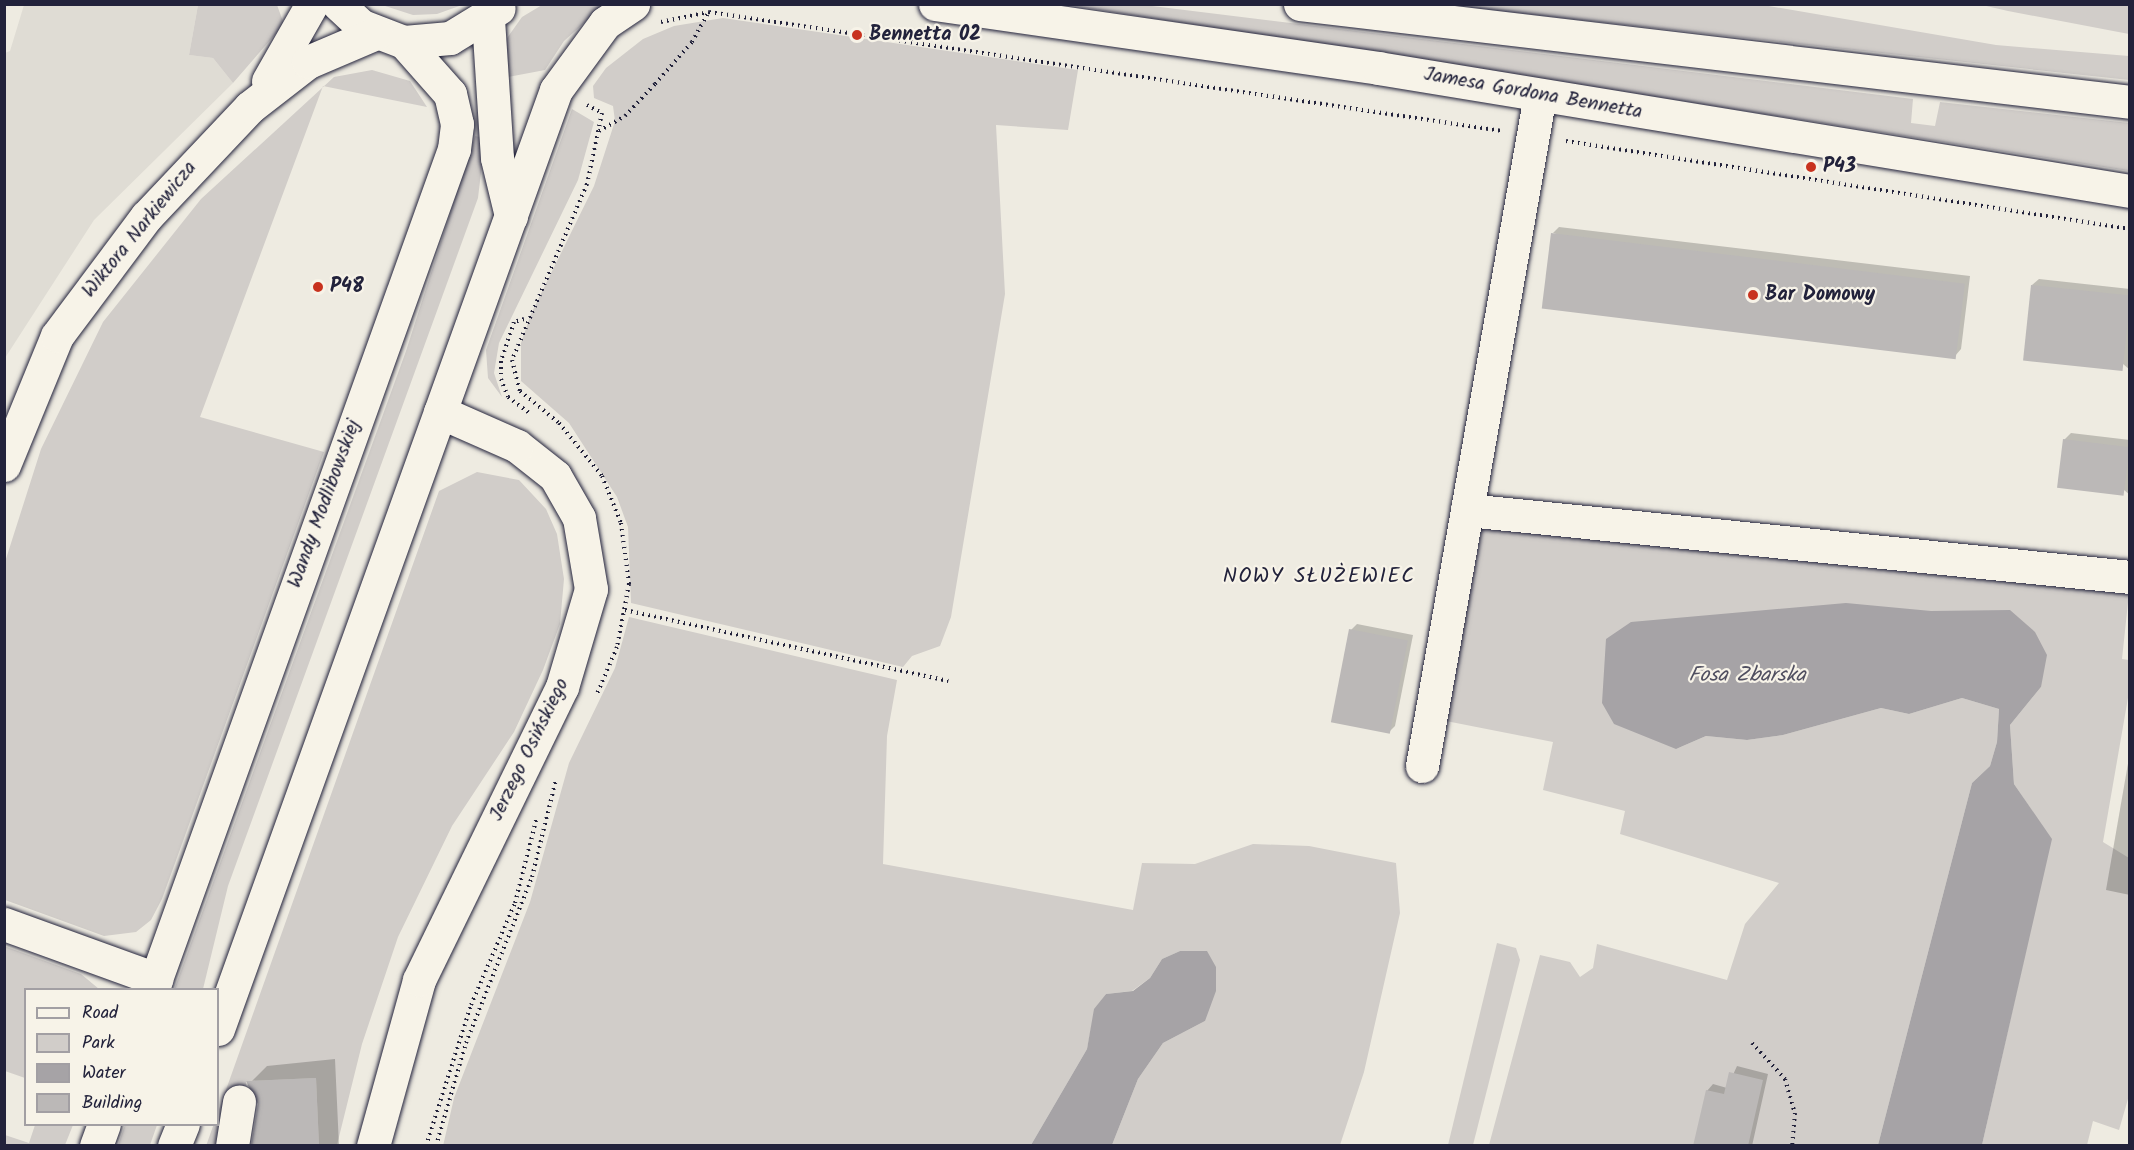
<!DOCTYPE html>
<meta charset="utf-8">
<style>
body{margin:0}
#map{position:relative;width:2134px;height:1150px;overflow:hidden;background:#eeebe1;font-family:Kalam,sans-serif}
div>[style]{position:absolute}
.built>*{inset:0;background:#dfdcd4}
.green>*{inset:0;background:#d1cdc9}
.water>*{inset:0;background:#a6a3a6}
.shadow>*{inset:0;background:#0003}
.building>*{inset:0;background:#bbb8b7;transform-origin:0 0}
.path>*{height:4px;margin-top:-2px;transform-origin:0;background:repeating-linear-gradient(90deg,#22223b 0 1.5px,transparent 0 6px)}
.roads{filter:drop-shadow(0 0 2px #22223b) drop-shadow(0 0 2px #22223b)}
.minor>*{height:33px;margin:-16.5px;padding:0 16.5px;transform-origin:16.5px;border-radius:16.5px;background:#f7f3e8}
.major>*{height:33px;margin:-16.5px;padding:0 16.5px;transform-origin:16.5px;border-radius:16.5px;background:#f7f3e8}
.highway>*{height:33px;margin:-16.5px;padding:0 16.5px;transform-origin:16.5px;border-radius:16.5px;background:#f7f3e8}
.dots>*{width:16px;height:16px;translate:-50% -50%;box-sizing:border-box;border:3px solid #f7f3e8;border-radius:50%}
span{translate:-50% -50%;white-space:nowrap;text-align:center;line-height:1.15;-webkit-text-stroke:4.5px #f7f3e8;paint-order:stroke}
.poi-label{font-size:20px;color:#22223b;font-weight:700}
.left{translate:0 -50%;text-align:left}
.street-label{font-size:20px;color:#22223b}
.neighbourhood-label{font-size:21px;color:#22223b;letter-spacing:1.5px}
.water-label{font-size:21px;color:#504f60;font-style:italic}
.frame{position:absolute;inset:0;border:6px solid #22223b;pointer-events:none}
.legend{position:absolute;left:24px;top:988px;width:195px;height:138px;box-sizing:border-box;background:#f7f3e8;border:2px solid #a29fa3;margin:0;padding:8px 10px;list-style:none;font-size:18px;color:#22223b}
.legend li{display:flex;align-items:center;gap:12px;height:30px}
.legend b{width:30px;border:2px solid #a29fa3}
</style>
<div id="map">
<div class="built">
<div style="clip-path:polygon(24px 5px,198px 5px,189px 55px,213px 58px,233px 83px,94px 220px,5px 358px,5px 53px,10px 51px)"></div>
</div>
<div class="green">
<div style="clip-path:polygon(198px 5px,277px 5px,284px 24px,233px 83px,213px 58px,189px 55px)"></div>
<div style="clip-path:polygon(382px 5px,462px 5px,437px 14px,413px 15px)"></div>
<div style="clip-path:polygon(542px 5px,604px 5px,564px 41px,545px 70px,503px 78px,505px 41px,522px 17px)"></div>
<div style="clip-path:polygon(1068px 5px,1144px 5px,1913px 99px,1911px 123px,1935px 126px,1940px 102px,2129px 123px,2129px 171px)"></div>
<div style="clip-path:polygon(1443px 5px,1763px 5px,1996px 45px,2129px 56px,2129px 80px)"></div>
<div style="clip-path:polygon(1982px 5px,2129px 5px,2129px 34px,2008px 11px)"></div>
<div style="clip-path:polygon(723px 18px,1078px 70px,1068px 130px,996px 125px,1005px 294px,951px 617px,940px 646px,912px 656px,903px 667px,631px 603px,628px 527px,617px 497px,569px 423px,521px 381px,521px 343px,531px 314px,594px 186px,615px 121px,613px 106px,594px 98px,593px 86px,606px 68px,643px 39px,674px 26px)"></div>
<div style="clip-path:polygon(372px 70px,410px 81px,427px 107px,323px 86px,200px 417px,324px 452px,162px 899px,151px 920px,136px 932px,104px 936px,5px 900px,5px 562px,41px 449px,103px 322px,201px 199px,334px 77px)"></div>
<div style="clip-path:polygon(572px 109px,594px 122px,578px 180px,499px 343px,494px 373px,502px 397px,488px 378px,486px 350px)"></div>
<div style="clip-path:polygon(475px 136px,485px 138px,478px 198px,228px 886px,203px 989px,174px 990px,406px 351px)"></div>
<div style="clip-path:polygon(477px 472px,519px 480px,546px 509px,557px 534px,564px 579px,560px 624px,543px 670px,514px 732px,452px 826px,398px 937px,362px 1044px,337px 1145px,319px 1145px,316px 1078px,246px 1081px,246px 1093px,221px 1145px,206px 1146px,439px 491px)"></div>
<div style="clip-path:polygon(1482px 528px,2129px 593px,2122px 659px,2129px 660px,2129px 692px,2103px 842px,2129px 858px,2130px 1092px,2119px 1130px,2093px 1121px,2087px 1145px,1982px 1145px,2051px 839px,2014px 784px,2010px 725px,2041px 687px,2040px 643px,2010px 611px,1931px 611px,1676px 749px,1706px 736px,1747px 740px,1783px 735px,1881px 708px,1909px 714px,1962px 698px,1999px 709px,1997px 742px,1990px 766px,1972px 783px,1878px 1145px,1489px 1145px,1540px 955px,1570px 962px,1580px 977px,1593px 968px,1597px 944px,1727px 980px,1745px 924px,1779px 883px,1620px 834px,1625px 811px,1543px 790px,1553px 742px,1446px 721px)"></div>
<div style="clip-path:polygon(629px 617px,897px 680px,887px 736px,883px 864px,1133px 910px,1142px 863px,1195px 864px,1253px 844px,1309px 846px,1396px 863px,1400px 913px,1364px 1072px,1340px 1145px,1112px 1145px,1138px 1079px,1163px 1043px,1205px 1021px,1180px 951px,1162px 959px,1150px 978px,1132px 991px,1106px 994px,1095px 1009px,1087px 1049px,1031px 1145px,443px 1146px,454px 1098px,530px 902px,569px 763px,615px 668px)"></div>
<div style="clip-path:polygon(1497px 943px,1516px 948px,1520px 960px,1473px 1145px,1448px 1145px)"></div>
<div style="clip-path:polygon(4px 946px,81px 974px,99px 989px,26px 990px,25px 1078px,5px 1071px)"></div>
<div style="clip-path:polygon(35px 1125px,35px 1124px,73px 1125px,65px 1145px,5px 1145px,5px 1135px,29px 1143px)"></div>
<div style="clip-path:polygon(125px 1125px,157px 1125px,150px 1145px,118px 1145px)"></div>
</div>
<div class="water">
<div style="clip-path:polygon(1846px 603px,1931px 611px,2010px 610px,2035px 632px,2047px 655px,2041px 687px,2010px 725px,2014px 784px,2052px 839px,1982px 1145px,1878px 1145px,1972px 783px,1990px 766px,1997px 742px,1999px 709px,1962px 698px,1909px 714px,1881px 708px,1783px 735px,1747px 740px,1706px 736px,1676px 749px,1614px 724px,1602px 703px,1606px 639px,1631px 622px)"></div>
<div style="clip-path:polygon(1180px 951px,1207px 951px,1216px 967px,1216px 991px,1205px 1021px,1163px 1043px,1138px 1079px,1112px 1145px,1031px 1145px,1087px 1049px,1094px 1009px,1106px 994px,1133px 991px,1150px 978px,1162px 959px)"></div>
</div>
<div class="shadow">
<div style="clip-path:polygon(1559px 227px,1970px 276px,1961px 349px,1955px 356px,1553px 233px)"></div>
<div style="clip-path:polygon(2039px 279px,2130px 289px,2130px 370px,2032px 285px)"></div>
<div style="clip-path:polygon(2071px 433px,2130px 440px,2130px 495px,2064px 440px)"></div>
<div style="clip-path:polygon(1357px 624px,1413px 635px,1395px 726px,1389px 732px,1351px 630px)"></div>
<div style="clip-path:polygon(2130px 752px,2130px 895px,2106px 890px)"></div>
<div style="clip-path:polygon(335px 1059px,339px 1146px,252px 1146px,259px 1104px,248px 1085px,267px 1066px)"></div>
<div style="clip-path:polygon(1737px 1066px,1768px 1074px,1752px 1146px,1695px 1146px,1707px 1091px,1713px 1084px,1727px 1088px)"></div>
</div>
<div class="building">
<div style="left:1551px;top:233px;width:417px;height:76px;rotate:7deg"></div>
<div style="left:2031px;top:285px;width:100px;height:76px;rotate:6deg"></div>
<div style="left:2063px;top:439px;width:67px;height:49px;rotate:7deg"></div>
<div style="left:1349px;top:629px;width:60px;height:95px;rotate:11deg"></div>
<div style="clip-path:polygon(1729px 1072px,1763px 1080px,1748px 1146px,1693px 1146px,1706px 1090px,1724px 1094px)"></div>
<div style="clip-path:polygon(316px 1078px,319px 1146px,251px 1146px,258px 1104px,246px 1081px)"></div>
</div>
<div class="path">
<div style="left:661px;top:22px;width:49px;rotate:-11.8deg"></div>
<div style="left:709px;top:12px;width:802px;rotate:8.53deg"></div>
<div style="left:587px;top:105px;width:17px;rotate:28deg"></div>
<div style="left:602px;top:113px;width:73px;rotate:101.9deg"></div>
<div style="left:587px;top:184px;width:191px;rotate:113.1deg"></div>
<div style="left:512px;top:360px;width:32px;rotate:76deg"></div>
<div style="left:520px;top:391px;width:50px;rotate:39.4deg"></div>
<div style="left:559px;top:423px;width:68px;rotate:50.9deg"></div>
<div style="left:602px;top:476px;width:51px;rotate:68deg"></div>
<div style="left:621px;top:523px;width:62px;rotate:82.5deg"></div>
<div style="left:629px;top:584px;width:64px;rotate:100.8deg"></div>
<div style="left:617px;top:647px;width:51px;rotate:113.1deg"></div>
<div style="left:599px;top:131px;width:30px;rotate:-30deg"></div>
<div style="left:625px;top:116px;width:44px;rotate:-46.8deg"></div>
<div style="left:655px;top:84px;width:56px;rotate:-48.6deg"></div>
<div style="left:692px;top:42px;width:33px;rotate:-61deg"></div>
<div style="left:1566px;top:141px;width:571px;rotate:8.87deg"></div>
<div style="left:524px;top:319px;width:10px;rotate:163deg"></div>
<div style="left:514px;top:322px;width:41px;rotate:108.4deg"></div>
<div style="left:501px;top:361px;width:18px;rotate:90deg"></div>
<div style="left:501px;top:379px;width:19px;rotate:69deg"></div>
<div style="left:508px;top:397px;width:26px;rotate:37deg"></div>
<div style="left:625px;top:610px;width:331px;rotate:12.4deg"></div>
<div style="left:1752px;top:1043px;width:49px;rotate:47.5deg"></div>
<div style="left:1785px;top:1079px;width:35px;rotate:74deg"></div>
<div style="left:1795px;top:1113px;width:33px;rotate:95deg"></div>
<div style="left:426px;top:1146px;width:148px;rotate:-72.3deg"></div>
<div style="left:471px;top:1005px;width:111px;rotate:-66.7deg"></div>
<div style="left:515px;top:903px;width:89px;rotate:-75.7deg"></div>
<div style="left:436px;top:1146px;width:107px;rotate:-73.8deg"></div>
<div style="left:466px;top:1043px;width:179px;rotate:-68.3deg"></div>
<div style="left:532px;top:877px;width:101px;rotate:-76.2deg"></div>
</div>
<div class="roads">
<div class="minor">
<div style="left:1467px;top:510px;width:666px;rotate:5.77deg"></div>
<div style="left:1422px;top:766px;width:681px;rotate:-80.03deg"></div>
<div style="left:232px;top:1146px;width:45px;rotate:-81deg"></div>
<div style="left:373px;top:1146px;width:172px;rotate:-74.5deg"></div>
<div style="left:419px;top:980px;width:326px;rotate:-64deg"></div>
<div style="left:562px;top:687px;width:102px;rotate:-73.5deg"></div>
<div style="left:591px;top:589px;width:72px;rotate:-99.6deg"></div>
<div style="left:579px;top:518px;width:48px;rotate:-119.7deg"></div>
<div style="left:555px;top:476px;width:48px;rotate:-141.7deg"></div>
<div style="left:517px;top:446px;width:84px;rotate:-156.2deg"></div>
</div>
<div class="major">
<div style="left:338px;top:4px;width:33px;rotate:43deg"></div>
<div style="left:362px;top:26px;width:45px;rotate:20.9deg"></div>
<div style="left:404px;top:42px;width:46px;rotate:-5deg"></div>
<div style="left:450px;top:38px;width:57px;rotate:-31.5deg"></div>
<div style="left:935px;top:4px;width:448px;rotate:8.2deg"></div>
<div style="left:1378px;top:68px;width:762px;rotate:9.29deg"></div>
<div style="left:1300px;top:4px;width:836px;rotate:6.73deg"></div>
<div style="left:488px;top:19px;width:139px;rotate:86.3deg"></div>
<div style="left:497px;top:158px;width:60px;rotate:76.4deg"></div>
<div style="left:268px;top:81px;width:89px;rotate:-60.3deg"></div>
<div style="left:440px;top:412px;width:342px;rotate:-70.2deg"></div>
<div style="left:556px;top:90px;width:83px;rotate:-53.8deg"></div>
<div style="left:605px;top:23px;width:34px;rotate:-34deg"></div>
<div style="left:4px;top:465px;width:139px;rotate:-67.7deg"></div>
<div style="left:57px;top:336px;width:149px;rotate:-53.2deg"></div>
<div style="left:146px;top:217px;width:151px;rotate:-46.6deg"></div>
<div style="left:250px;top:107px;width:73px;rotate:-37.8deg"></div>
<div style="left:308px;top:62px;width:74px;rotate:-23.1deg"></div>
<div style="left:4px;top:924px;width:162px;rotate:19.9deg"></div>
<div style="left:156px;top:979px;width:882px;rotate:-70.25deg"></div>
<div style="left:454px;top:149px;width:25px;rotate:-83deg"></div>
<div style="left:457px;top:124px;width:31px;rotate:-103deg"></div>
<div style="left:450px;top:94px;width:69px;rotate:-131.5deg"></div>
</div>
<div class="highway">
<div style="left:153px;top:990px;width:11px;rotate:-75deg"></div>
<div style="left:218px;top:1029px;width:656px;rotate:-70.21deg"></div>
<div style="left:96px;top:1146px;width:23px;rotate:-70deg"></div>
<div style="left:174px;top:1146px;width:24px;rotate:-68deg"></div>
</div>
</div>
<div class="dots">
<div style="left:857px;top:35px;background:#c8321e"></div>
<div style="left:1811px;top:167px;background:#c8321e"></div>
<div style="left:318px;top:287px;background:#c8321e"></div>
<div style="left:1753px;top:295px;background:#c8321e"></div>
</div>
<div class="poi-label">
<span class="left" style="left:869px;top:35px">Bennetta 02</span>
<span class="left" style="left:1823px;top:167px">P43</span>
<span class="left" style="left:330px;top:287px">P48</span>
<span class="left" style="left:1765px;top:295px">Bar Domowy</span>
</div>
<div class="street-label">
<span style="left:1533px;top:94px;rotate:10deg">Jamesa Gordona Bennetta</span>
<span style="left:140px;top:230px;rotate:-51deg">Wiktora Narkiewicza</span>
<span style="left:325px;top:504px;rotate:-70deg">Wandy Modlibowskiej</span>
<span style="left:530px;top:750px;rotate:-64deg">Jerzego Osińskiego</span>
</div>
<div class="neighbourhood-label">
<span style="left:1319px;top:577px">NOWY SŁUŻEWIEC</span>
</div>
<div class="water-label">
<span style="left:1747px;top:676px">Fosa Zbarska</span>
</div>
<div class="frame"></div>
<ul class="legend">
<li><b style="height:8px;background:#f7f3e8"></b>Road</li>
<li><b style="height:16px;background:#d1cdc9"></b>Park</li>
<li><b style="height:16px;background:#a6a3a6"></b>Water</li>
<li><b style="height:16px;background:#bbb8b7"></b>Building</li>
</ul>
</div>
